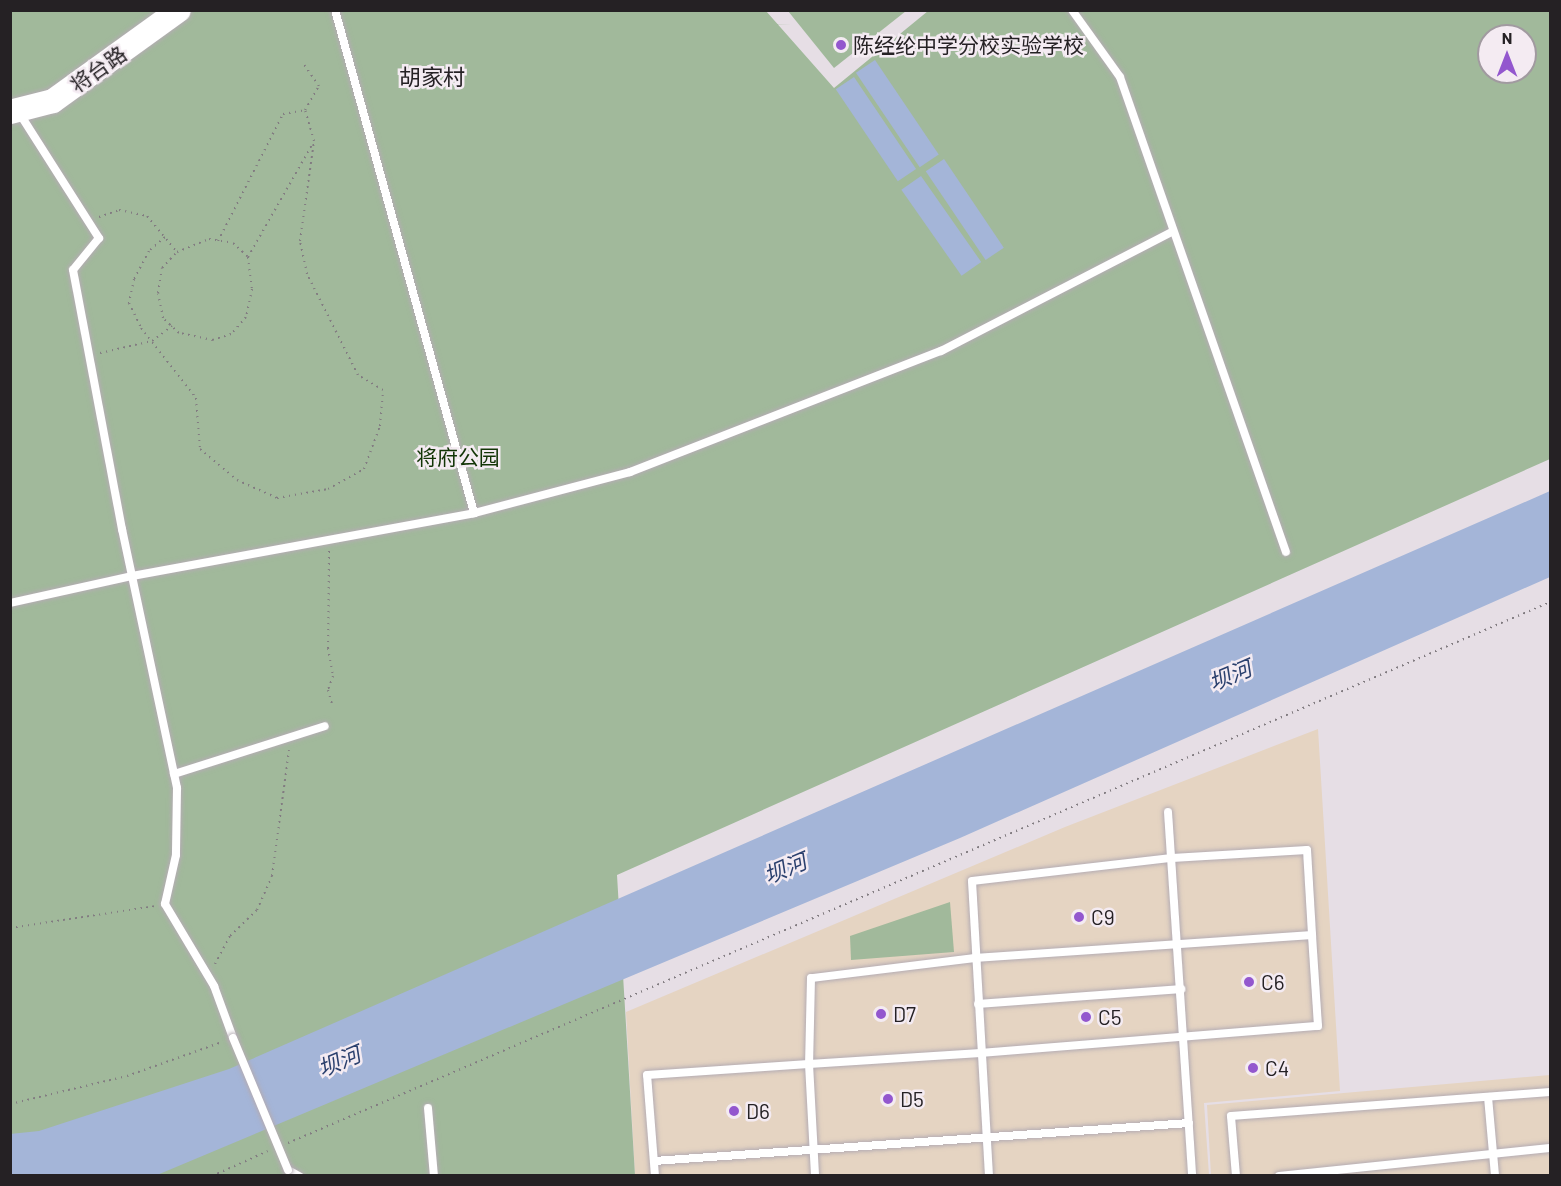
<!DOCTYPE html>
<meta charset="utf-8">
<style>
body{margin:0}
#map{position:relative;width:1561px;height:1186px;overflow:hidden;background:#e6dee5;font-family:Barlow,"Noto Sans SC",sans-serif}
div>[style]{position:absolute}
.commercial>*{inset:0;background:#e5d4c2}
.green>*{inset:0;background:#a1b99b}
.water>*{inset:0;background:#a4b5d8;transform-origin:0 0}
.path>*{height:2px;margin-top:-1px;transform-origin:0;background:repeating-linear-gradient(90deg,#827c81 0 1.5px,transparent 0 6px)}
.roads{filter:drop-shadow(0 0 2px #b4acb3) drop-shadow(0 0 2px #b4acb3)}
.service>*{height:8px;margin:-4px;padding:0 4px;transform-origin:4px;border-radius:4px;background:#fff}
.secondary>*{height:24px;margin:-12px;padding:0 12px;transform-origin:12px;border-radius:12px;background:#fff}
.bridges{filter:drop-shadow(0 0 2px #b4acb3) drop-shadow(0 0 2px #b4acb3)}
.service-bridge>*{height:8px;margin:-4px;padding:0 4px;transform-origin:4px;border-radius:4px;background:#fff}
.dots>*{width:16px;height:16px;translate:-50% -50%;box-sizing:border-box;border:3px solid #f4ebf2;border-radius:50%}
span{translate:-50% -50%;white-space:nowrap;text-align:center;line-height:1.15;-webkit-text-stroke:5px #f4ebf2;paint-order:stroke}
.poi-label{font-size:21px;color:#252124}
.left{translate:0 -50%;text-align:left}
.street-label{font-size:21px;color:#252124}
.park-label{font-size:21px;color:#123506}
.neighbourhood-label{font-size:22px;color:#252124}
.water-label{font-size:22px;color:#2b406e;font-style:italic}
.frame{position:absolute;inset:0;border:12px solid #252124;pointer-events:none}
.north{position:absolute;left:1477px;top:24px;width:60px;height:60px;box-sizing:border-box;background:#f4ebf2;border:2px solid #a19aa0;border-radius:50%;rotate:0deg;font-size:16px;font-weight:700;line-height:24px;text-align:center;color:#252124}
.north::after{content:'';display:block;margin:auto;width:21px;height:27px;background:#9357ce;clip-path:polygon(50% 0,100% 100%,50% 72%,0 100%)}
</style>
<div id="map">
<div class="commercial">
<div style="clip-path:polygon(1318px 729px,1340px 1091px,1204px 1103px,1209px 1175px,635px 1175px,626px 1012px,1065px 827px)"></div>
<div style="clip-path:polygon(1550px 1075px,1550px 1175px,1211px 1175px,1207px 1105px)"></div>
</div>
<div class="green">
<div style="clip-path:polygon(evenodd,10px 11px,766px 11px,834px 88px,928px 11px,1550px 11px,1550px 459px,617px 875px,635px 1175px,11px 1175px,10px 11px,1489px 36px,1525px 36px,1525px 72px,1489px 72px,1489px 36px)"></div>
<div style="clip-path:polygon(788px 11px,906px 11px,834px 68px)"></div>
<div style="clip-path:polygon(950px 902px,954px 952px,851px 960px,850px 936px)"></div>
</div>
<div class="water">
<div style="left:875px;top:60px;width:114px;height:23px;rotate:56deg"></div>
<div style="left:854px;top:77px;width:111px;height:22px;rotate:56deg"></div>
<div style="left:944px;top:159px;width:107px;height:22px;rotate:56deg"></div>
<div style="left:921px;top:176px;width:105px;height:24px;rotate:55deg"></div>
<div style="clip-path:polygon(1550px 491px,1550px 577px,960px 838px,157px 1175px,11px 1175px,10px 1134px,39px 1131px,229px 1069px)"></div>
</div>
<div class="path">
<div style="left:99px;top:217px;width:21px;rotate:-19deg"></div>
<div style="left:119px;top:210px;width:29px;rotate:12deg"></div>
<div style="left:147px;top:216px;width:47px;rotate:50.2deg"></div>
<div style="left:165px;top:237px;width:21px;rotate:139deg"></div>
<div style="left:149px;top:251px;width:32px;rotate:118deg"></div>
<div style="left:134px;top:279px;width:25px;rotate:102deg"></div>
<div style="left:129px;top:303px;width:28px;rotate:64deg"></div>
<div style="left:141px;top:328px;width:89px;rotate:51.8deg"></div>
<div style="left:196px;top:398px;width:51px;rotate:85.5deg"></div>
<div style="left:200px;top:449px;width:48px;rotate:40deg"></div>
<div style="left:237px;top:480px;width:44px;rotate:24.2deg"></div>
<div style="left:277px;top:498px;width:52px;rotate:-10deg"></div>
<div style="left:328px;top:489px;width:41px;rotate:-29.1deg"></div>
<div style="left:364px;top:469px;width:46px;rotate:-69.6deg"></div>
<div style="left:380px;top:426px;width:36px;rotate:-85deg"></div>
<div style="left:383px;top:390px;width:29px;rotate:-149deg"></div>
<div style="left:358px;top:375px;width:113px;rotate:-116.8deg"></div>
<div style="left:307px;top:274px;width:34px;rotate:-102deg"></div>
<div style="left:300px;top:241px;width:101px;rotate:-82deg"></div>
<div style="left:314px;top:141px;width:32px;rotate:-106deg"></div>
<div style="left:305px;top:110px;width:28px;rotate:-60deg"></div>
<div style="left:319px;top:86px;width:28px;rotate:-125deg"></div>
<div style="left:209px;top:239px;width:24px;rotate:9deg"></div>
<div style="left:233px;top:243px;width:21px;rotate:43deg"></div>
<div style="left:248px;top:257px;width:32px;rotate:83deg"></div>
<div style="left:252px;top:289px;width:29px;rotate:102deg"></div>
<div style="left:246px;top:317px;width:23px;rotate:131deg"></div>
<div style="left:231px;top:334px;width:19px;rotate:162deg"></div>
<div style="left:213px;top:340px;width:35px;rotate:-168deg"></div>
<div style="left:179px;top:333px;width:22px;rotate:-137deg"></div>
<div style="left:163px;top:318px;width:25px;rotate:-101deg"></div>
<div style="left:158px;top:293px;width:25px;rotate:-81deg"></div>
<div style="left:162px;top:268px;width:22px;rotate:-47deg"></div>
<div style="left:177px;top:252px;width:35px;rotate:-22deg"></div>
<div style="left:218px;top:241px;width:143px;rotate:-62.9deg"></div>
<div style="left:283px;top:114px;width:22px;rotate:-10deg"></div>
<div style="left:248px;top:257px;width:131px;rotate:-60.3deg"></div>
<div style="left:100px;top:353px;width:53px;rotate:-13deg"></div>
<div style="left:152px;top:341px;width:25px;rotate:-37deg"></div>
<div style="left:329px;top:551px;width:97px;rotate:90.6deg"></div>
<div style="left:328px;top:648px;width:28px;rotate:80deg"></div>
<div style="left:333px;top:676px;width:15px;rotate:110deg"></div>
<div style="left:328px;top:690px;width:15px;rotate:74deg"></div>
<div style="left:10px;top:928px;width:148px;rotate:-8.6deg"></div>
<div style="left:215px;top:964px;width:32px;rotate:-62deg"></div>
<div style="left:230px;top:936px;width:37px;rotate:-44deg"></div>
<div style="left:257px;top:910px;width:37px;rotate:-66deg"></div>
<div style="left:272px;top:876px;width:127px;rotate:-82.3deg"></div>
<div style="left:10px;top:1104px;width:120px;rotate:-13.5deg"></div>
<div style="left:127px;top:1076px;width:101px;rotate:-19.7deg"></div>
<div style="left:288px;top:1143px;width:1373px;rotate:-23.2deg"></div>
<div style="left:212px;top:1176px;width:61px;rotate:-24.1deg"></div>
</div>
<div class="roads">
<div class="service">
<div style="left:335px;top:10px;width:522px;rotate:74.55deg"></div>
<div style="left:1072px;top:10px;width:82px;rotate:54.4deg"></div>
<div style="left:1120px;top:77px;width:503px;rotate:70.74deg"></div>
<div style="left:18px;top:111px;width:151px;rotate:57.5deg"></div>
<div style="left:99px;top:238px;width:41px;rotate:129.1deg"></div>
<div style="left:73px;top:270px;width:264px;rotate:79.3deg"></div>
<div style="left:122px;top:529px;width:265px;rotate:78deg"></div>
<div style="left:177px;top:788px;width:67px;rotate:90.9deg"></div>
<div style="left:176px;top:855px;width:50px;rotate:102.7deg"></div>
<div style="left:165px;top:904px;width:96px;rotate:59.1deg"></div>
<div style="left:214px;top:986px;width:55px;rotate:69.9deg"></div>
<div style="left:10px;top:603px;width:125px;rotate:-12.5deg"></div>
<div style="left:132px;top:576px;width:348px;rotate:-10.4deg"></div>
<div style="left:474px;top:513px;width:161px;rotate:-14.7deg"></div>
<div style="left:630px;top:472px;width:334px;rotate:-21.3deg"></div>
<div style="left:941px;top:351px;width:261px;rotate:-27.3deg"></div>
<div style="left:174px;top:774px;width:158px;rotate:-17.6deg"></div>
<div style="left:1168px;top:812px;width:365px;rotate:86.2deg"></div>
<div style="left:978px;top:1004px;width:204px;rotate:-4.2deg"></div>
<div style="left:1488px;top:1097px;width:79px;rotate:84.9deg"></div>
<div style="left:428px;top:1108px;width:68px;rotate:85deg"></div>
<div style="left:654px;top:1161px;width:536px;rotate:-4.06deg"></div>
<div style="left:288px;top:1170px;width:13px;rotate:29deg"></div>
<div style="left:655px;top:1176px;width:101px;rotate:-94.5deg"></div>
<div style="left:647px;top:1075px;width:162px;rotate:-3.9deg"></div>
<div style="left:809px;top:1064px;width:172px;rotate:-3.7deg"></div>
<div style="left:981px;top:1053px;width:338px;rotate:-4.6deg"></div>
<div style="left:1318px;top:1026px;width:91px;rotate:-93.8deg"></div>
<div style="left:1312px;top:935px;width:338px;rotate:176.1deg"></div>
<div style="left:975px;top:958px;width:165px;rotate:173deg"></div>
<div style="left:811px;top:978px;width:86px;rotate:91.3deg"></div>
<div style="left:809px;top:1064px;width:112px;rotate:86.9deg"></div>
<div style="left:989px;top:1176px;width:295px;rotate:-93.3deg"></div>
<div style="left:972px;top:881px;width:201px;rotate:-6.6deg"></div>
<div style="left:1172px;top:858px;width:135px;rotate:-3.4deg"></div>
<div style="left:1307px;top:850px;width:85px;rotate:86.6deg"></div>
<div style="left:1236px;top:1176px;width:60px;rotate:-94.8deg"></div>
<div style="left:1231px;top:1116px;width:320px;rotate:-4.3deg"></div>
<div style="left:1279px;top:1176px;width:272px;rotate:-5.9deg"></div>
</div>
<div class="secondary">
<div style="left:10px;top:112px;width:44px;rotate:-14.3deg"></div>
<div style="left:53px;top:101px;width:155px;rotate:-35.8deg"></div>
</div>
</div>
<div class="bridges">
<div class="service-bridge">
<div style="left:233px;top:1038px;width:143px;rotate:67.4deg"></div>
</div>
</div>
<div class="dots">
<div style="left:841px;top:45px;background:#9357ce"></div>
<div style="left:1079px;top:917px;background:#9357ce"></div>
<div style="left:1249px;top:982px;background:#9357ce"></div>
<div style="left:881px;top:1014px;background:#9357ce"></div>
<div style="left:1086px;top:1017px;background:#9357ce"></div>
<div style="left:1253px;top:1068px;background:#9357ce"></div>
<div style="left:888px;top:1099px;background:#9357ce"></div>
<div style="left:734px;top:1111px;background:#9357ce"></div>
</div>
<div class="poi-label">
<span class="left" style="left:853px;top:45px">陈经纶中学分校实验学校</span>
<span class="left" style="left:1091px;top:917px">C9</span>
<span class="left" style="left:1261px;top:982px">C6</span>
<span class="left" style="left:893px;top:1014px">D7</span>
<span class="left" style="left:1098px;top:1017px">C5</span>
<span class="left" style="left:1265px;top:1068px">C4</span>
<span class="left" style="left:900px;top:1099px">D5</span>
<span class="left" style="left:746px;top:1111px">D6</span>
</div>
<div class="street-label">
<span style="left:98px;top:69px;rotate:-35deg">将台路</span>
</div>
<div class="park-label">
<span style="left:458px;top:457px">将府公园</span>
</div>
<div class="neighbourhood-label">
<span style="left:432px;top:77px">胡家村</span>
</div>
<div class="water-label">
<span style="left:1230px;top:675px;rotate:-23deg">坝河</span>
<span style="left:785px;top:868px;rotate:-23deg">坝河</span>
<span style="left:339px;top:1061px;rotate:-23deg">坝河</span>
</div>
<div class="frame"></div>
<div class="north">N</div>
</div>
